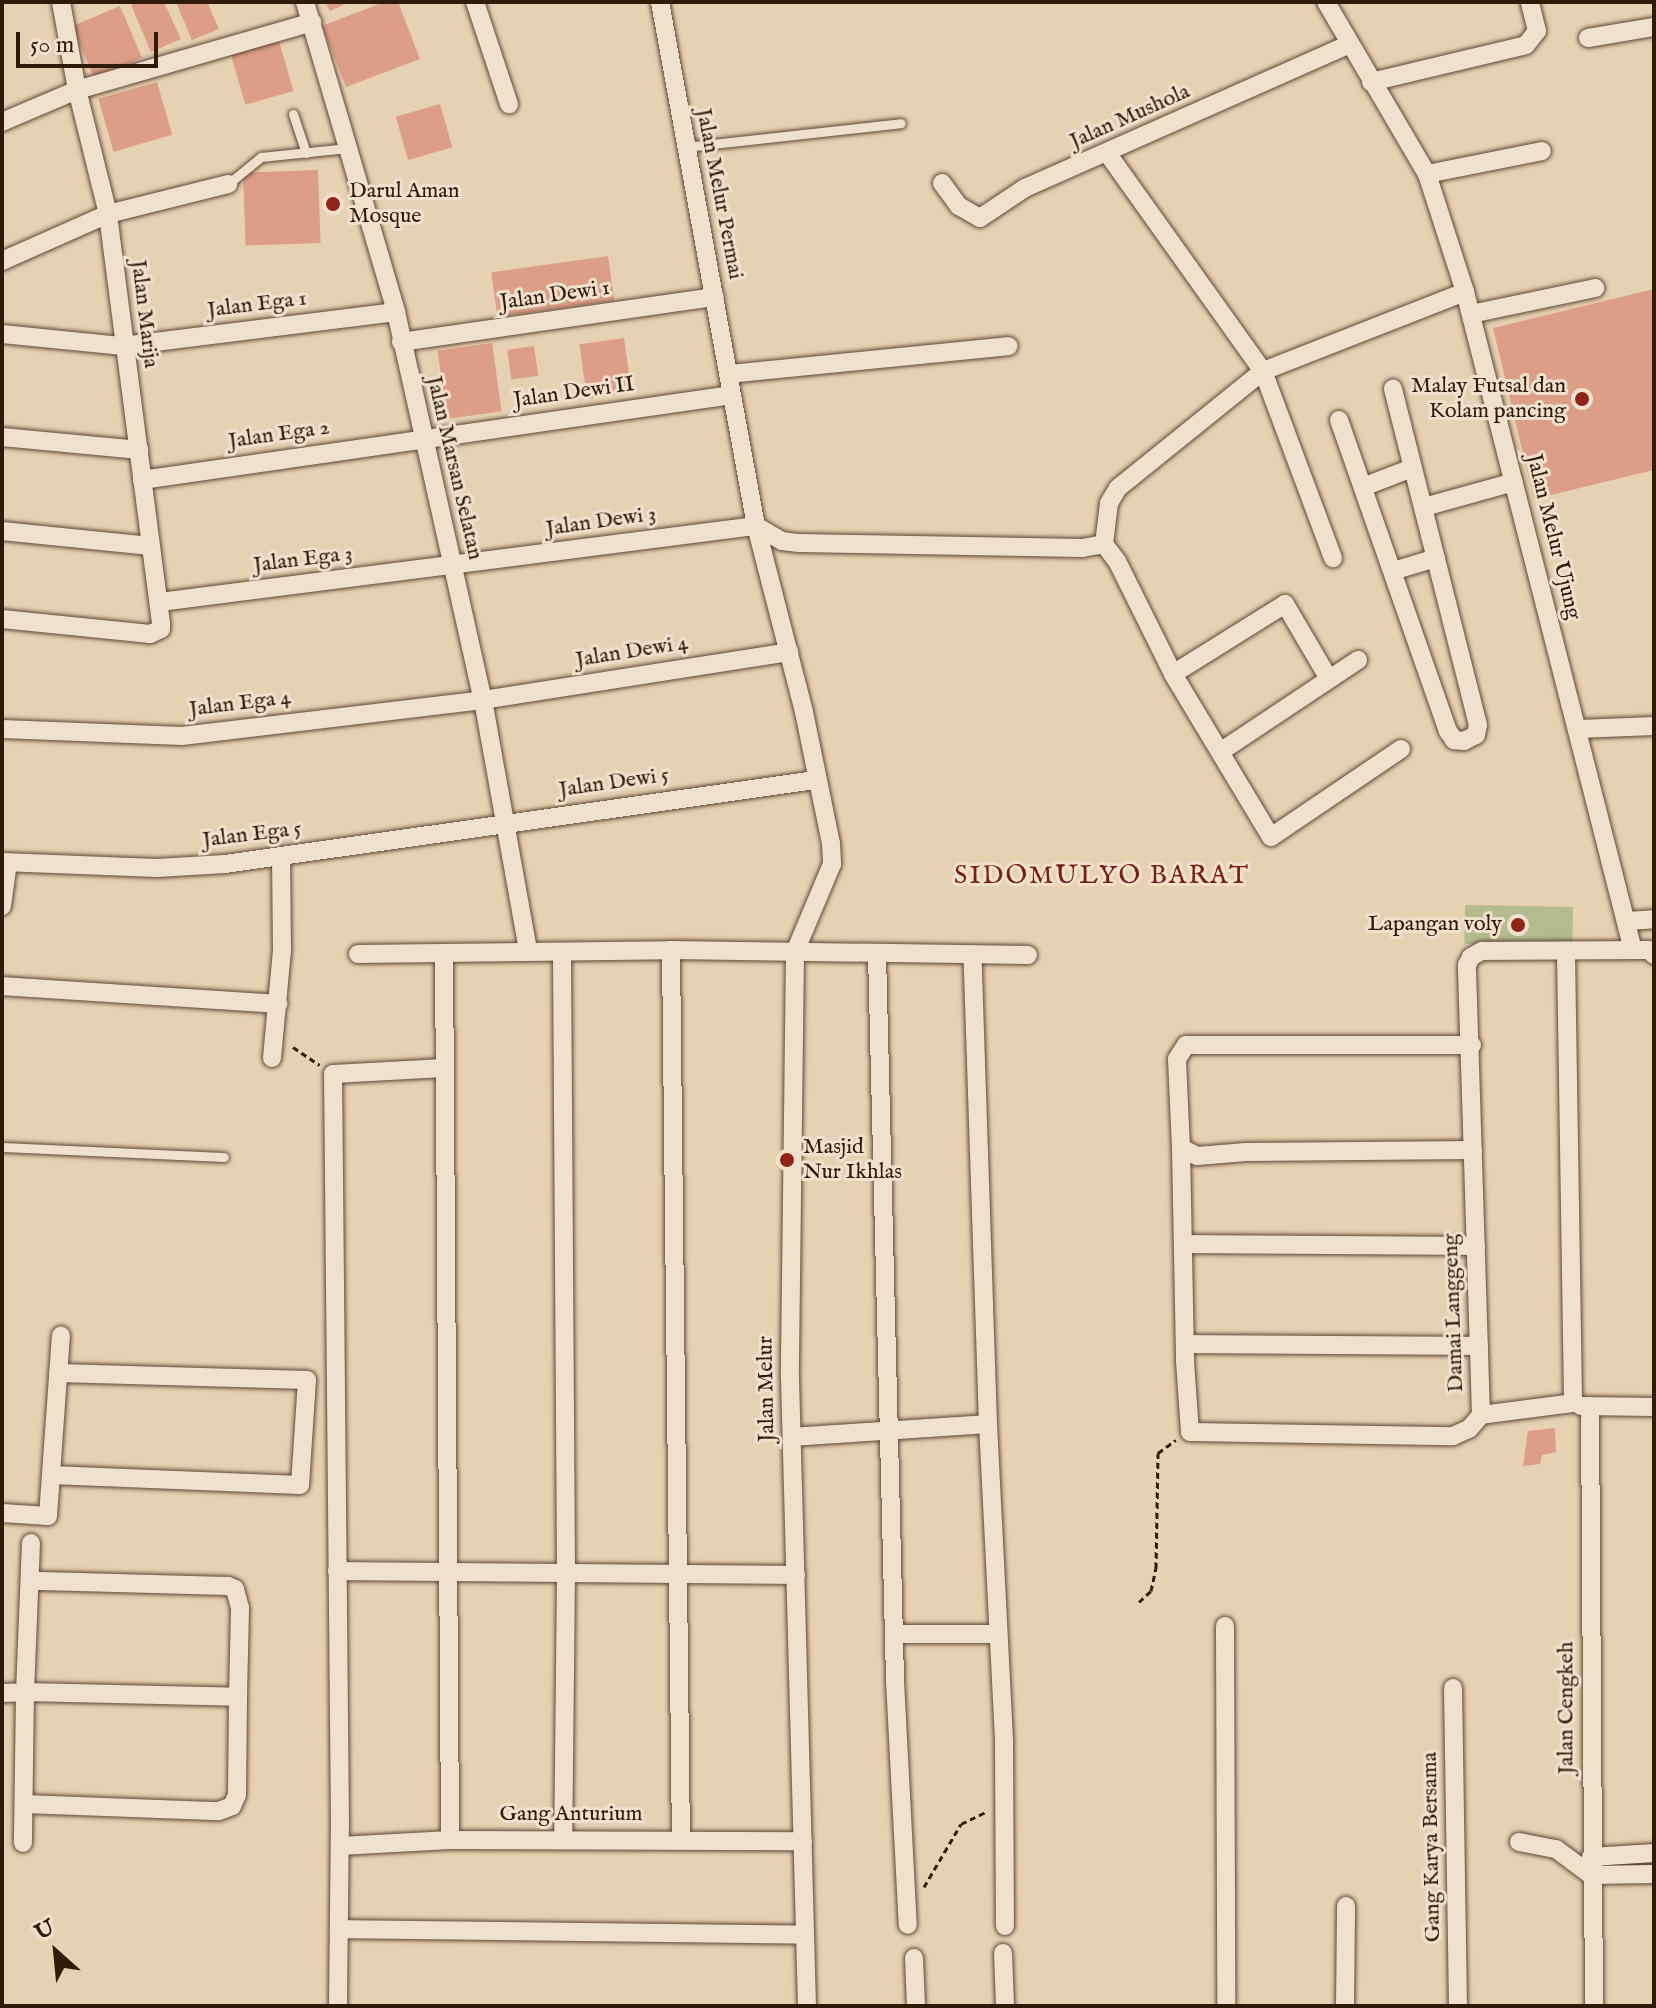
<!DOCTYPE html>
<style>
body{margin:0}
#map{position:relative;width:1656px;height:2008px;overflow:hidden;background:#e7d1b3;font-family:"IM FELL English",serif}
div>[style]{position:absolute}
.green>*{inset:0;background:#b4bc8e;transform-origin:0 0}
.building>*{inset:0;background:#dc9e86;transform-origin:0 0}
.path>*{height:3px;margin-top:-1.5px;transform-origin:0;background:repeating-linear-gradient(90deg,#301b08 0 6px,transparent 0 10px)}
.roads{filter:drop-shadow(0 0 2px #5e4833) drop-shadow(0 0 2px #5e4833)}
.lane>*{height:9px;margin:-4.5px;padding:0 4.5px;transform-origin:4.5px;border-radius:4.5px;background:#efe1ce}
.street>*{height:18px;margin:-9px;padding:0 9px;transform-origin:9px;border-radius:9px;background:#efe1ce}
.dots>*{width:22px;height:22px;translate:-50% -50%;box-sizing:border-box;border:4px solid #efe1ce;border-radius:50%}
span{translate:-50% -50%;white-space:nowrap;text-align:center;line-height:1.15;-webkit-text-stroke:6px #efe1ce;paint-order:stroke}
.street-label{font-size:22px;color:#301b08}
.poi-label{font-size:22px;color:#301b08}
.left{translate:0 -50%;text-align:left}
.right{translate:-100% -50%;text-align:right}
.quarter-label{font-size:26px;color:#7a1f14;letter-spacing:2px}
.frame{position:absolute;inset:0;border:4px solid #301b08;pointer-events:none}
.north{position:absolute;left:16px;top:1912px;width:80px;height:80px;-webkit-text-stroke:6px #efe1ce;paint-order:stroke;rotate:333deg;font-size:22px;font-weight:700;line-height:32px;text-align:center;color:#301b08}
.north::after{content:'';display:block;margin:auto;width:28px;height:36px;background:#301b08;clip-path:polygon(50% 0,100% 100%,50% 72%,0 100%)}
.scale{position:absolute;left:16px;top:32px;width:142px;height:36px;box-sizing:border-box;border:4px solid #301b08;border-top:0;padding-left:10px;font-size:24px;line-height:28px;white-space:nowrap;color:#301b08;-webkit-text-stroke:6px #efe1ce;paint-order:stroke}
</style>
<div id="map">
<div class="green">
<div style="left:1465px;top:905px;width:108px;height:39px;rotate:1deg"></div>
</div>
<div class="building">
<div style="clip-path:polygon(137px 2px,164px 2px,181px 39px,151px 52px,131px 5px)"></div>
<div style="clip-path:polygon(176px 2px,207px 2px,219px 29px,192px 40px)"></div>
<div style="clip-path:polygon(325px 2px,350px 2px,330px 11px)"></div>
<div style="clip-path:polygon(384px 2px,398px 2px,420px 59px,346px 87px,322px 26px)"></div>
<div style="left:120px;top:6px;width:56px;height:52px;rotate:67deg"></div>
<div style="left:279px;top:41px;width:52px;height:50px;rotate:74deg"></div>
<div style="left:157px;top:82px;width:55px;height:61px;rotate:74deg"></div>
<div style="left:440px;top:104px;width:45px;height:46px;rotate:74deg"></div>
<div style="left:318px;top:170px;width:73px;height:75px;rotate:88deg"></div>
<div style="left:608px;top:256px;width:45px;height:118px;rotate:82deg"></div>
<div style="clip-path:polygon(1654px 289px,1654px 470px,1534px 499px,1493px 328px)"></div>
<div style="left:624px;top:338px;width:55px;height:45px;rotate:82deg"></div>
<div style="left:492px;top:343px;width:69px;height:55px;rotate:82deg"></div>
<div style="left:534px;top:346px;width:30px;height:27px;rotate:82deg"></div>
<div style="clip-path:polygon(1555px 1428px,1556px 1452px,1542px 1455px,1540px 1464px,1523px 1466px,1528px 1431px)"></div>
</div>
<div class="path">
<div style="left:293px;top:1047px;width:32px;rotate:34deg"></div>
<div style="left:1139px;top:1602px;width:16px;rotate:-43deg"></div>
<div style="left:1151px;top:1591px;width:24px;rotate:-78deg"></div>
<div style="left:1156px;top:1568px;width:115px;rotate:-89deg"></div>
<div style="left:1158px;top:1453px;width:22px;rotate:-36deg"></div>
<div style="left:924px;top:1887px;width:73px;rotate:-59.6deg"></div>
<div style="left:961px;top:1824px;width:28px;rotate:-26deg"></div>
</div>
<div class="roads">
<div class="lane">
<div style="left:293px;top:114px;width:41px;rotate:71.6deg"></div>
<div style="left:685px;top:147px;width:217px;rotate:-6.3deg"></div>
<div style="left:228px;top:184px;width:43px;rotate:-39.3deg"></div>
<div style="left:261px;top:157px;width:87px;rotate:-5.9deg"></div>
<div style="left:2px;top:1147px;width:222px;rotate:2.6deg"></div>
</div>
<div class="street">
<div style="left:305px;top:2px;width:323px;rotate:73.6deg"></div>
<div style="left:396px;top:312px;width:398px;rotate:77.4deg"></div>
<div style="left:483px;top:700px;width:254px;rotate:79.8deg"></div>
<div style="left:475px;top:2px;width:108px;rotate:71.6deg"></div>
<div style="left:660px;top:2px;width:533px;rotate:79.62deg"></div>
<div style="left:756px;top:526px;width:192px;rotate:75.5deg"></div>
<div style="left:804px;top:712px;width:134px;rotate:78.4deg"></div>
<div style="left:831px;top:843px;width:21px;rotate:87deg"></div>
<div style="left:832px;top:864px;width:95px;rotate:112.8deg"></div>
<div style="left:795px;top:952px;width:426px;rotate:90.7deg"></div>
<div style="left:790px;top:1378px;width:628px;rotate:88.45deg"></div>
<div style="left:1326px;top:2px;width:199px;rotate:59.6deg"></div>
<div style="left:1427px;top:174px;width:124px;rotate:72.1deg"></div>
<div style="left:1465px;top:292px;width:679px;rotate:75.68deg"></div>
<div style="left:1633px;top:950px;width:16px"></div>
<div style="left:1649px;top:950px;width:7px;rotate:45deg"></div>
<div style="left:1588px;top:38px;width:67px;rotate:-9.5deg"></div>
<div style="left:1371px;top:82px;width:159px;rotate:-13.4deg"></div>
<div style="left:1526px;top:45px;width:18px;rotate:-52deg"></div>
<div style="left:1537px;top:31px;width:30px;rotate:-104deg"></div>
<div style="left:2px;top:122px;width:82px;rotate:-23.1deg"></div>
<div style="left:77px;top:90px;width:245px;rotate:-16.1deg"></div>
<div style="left:1108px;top:154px;width:267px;rotate:54.5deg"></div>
<div style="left:1263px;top:371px;width:200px;rotate:69.5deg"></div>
<div style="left:1427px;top:174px;width:117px;rotate:-11.3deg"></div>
<div style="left:942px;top:183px;width:29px;rotate:54deg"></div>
<div style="left:959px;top:206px;width:24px;rotate:30deg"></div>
<div style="left:980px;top:218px;width:54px;rotate:-33.7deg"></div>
<div style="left:1025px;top:188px;width:355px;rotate:-23.9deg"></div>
<div style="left:2px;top:261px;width:116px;rotate:-23.9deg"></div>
<div style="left:108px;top:214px;width:124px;rotate:-14deg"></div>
<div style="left:1471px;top:314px;width:127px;rotate:-11.8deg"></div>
<div style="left:2px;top:334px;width:122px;rotate:5.7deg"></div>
<div style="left:123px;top:346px;width:275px;rotate:-7.1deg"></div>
<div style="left:401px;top:342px;width:317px;rotate:-8.2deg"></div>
<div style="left:729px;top:374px;width:281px;rotate:-5.7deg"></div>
<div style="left:1339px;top:420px;width:330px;rotate:70.7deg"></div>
<div style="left:1448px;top:731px;width:11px;rotate:56deg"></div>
<div style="left:1454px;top:740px;width:10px;rotate:6deg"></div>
<div style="left:1464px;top:741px;width:13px;rotate:-27deg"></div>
<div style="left:1476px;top:735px;width:10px;rotate:-79deg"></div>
<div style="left:1478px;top:725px;width:347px;rotate:-104.2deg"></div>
<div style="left:2px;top:437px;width:138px;rotate:5.4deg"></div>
<div style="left:142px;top:480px;width:596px;rotate:-8.2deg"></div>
<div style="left:1363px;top:487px;width:53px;rotate:-21.2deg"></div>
<div style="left:1424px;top:507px;width:93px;rotate:-15.5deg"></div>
<div style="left:756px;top:526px;width:30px;rotate:30deg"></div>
<div style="left:782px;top:541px;width:17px;rotate:7deg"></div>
<div style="left:799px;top:543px;width:283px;rotate:1deg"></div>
<div style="left:1082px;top:548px;width:22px;rotate:-10deg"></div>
<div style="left:1104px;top:544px;width:41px;rotate:-83deg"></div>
<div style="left:1109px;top:503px;width:17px;rotate:-59deg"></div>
<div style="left:1118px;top:488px;width:186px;rotate:-38.9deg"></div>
<div style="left:1263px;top:371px;width:217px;rotate:-21.4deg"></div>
<div style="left:2px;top:531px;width:149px;rotate:5.8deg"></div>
<div style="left:1104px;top:544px;width:21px;rotate:53deg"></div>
<div style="left:1117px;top:561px;width:126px;rotate:63.6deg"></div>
<div style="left:1173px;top:674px;width:190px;rotate:59deg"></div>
<div style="left:1271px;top:837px;width:157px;rotate:-34.1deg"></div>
<div style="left:1393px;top:571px;width:45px;rotate:-16.8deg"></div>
<div style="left:160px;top:602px;width:601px;rotate:-7.27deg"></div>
<div style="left:2px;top:619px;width:149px;rotate:5.8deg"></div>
<div style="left:150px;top:634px;width:12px;rotate:-24deg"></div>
<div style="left:161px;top:629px;width:6px;rotate:-90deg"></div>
<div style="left:161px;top:623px;width:412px;rotate:-97.4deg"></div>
<div style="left:108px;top:214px;width:128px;rotate:-104deg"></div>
<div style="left:77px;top:90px;width:89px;rotate:-100.3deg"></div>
<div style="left:1173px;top:674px;width:132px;rotate:-32deg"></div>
<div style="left:1285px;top:604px;width:87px;rotate:59.6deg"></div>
<div style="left:2px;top:729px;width:180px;rotate:2.2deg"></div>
<div style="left:182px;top:736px;width:303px;rotate:-6.8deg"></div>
<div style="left:483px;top:700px;width:310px;rotate:-8.9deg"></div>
<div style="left:1578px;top:729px;width:76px;rotate:-2.3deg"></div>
<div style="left:1220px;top:752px;width:166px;rotate:-33.7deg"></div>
<div style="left:2px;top:862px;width:155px;rotate:2.2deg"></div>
<div style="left:157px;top:868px;width:68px;rotate:-3.4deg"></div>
<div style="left:225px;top:864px;width:596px;rotate:-8.1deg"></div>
<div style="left:2px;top:906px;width:44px;rotate:-82.2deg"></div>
<div style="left:1628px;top:921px;width:26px;rotate:-4deg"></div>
<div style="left:671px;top:950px;width:889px;rotate:89.36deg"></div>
<div style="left:562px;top:952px;width:621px;rotate:89.63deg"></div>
<div style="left:566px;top:1573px;width:267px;rotate:90.6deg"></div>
<div style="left:444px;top:953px;width:887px;rotate:89.61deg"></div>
<div style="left:877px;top:953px;width:728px;rotate:88.58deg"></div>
<div style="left:895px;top:1681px;width:244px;rotate:87deg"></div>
<div style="left:1566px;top:953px;width:450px;rotate:89.1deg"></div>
<div style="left:1573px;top:1403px;width:93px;rotate:172.6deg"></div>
<div style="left:1481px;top:1415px;width:450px;rotate:-91.8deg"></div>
<div style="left:1467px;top:965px;width:9px;rotate:-63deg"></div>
<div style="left:1471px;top:957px;width:13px;rotate:-29deg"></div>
<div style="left:1482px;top:951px;width:151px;rotate:-0.4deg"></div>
<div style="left:358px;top:954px;width:313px;rotate:-0.7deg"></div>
<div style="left:671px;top:950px;width:357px;rotate:0.8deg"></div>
<div style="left:2px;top:986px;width:277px;rotate:3.7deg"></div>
<div style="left:272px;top:1058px;width:107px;rotate:-84.7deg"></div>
<div style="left:282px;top:951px;width:95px;rotate:-90.6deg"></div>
<div style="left:1181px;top:1148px;width:89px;rotate:-92.6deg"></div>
<div style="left:1177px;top:1059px;width:17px;rotate:-57deg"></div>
<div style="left:1186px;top:1045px;width:286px"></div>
<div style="left:1473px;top:1150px;width:227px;rotate:179.5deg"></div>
<div style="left:1246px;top:1152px;width:49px;rotate:175.3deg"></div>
<div style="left:1197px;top:1156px;width:18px;rotate:-153deg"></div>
<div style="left:1181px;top:1148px;width:213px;rotate:88.9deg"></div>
<div style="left:1185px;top:1361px;width:71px;rotate:86deg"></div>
<div style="left:1190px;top:1432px;width:263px;rotate:0.9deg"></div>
<div style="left:1453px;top:1436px;width:17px;rotate:-24deg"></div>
<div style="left:1469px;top:1429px;width:18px;rotate:-49deg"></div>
<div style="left:1184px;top:1244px;width:292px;rotate:0.4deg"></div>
<div style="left:1185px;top:1344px;width:294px;rotate:0.4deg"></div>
<div style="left:1581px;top:1406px;width:73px;rotate:0.8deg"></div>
<div style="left:1590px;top:1409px;width:597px;rotate:89.62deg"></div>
<div style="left:988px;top:1424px;width:320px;rotate:87.1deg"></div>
<div style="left:1004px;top:1744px;width:182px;rotate:89.7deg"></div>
<div style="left:792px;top:1437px;width:196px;rotate:-3.8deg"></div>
<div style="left:988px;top:1424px;width:470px;rotate:-91.9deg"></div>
<div style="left:51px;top:1475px;width:249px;rotate:2.3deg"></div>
<div style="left:300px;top:1485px;width:105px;rotate:-86.2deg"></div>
<div style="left:307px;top:1380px;width:249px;rotate:-178.4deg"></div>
<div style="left:2px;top:1513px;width:46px;rotate:3.7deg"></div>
<div style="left:48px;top:1516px;width:181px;rotate:-85.9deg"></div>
<div style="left:31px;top:1543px;width:149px;rotate:92.3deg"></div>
<div style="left:25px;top:1692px;width:213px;rotate:1.3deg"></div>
<div style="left:238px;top:1697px;width:89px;rotate:-88.7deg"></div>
<div style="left:240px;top:1608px;width:20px;rotate:-105deg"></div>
<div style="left:235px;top:1589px;width:8px;rotate:-157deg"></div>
<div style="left:228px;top:1586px;width:197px;rotate:-178.5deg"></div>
<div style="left:337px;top:1571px;width:459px;rotate:0.5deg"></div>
<div style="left:1225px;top:1626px;width:380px;rotate:89.8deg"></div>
<div style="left:894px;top:1634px;width:104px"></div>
<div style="left:1453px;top:1688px;width:318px;rotate:89.1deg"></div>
<div style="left:2px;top:1693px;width:23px;rotate:-2deg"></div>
<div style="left:25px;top:1692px;width:151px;rotate:90.8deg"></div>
<div style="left:24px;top:1804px;width:195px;rotate:2.1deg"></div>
<div style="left:219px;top:1811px;width:14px;rotate:-21deg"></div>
<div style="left:232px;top:1806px;width:12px;rotate:-66deg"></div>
<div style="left:237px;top:1795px;width:98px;rotate:-89.4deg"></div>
<div style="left:1519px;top:1842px;width:38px;rotate:11deg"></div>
<div style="left:1556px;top:1849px;width:44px;rotate:36.6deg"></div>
<div style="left:340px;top:1846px;width:110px;rotate:-3.1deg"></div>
<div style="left:450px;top:1840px;width:353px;rotate:0.2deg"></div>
<div style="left:1591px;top:1857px;width:63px;rotate:-3.6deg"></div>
<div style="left:1591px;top:1875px;width:63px;rotate:-0.9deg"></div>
<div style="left:339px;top:1929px;width:466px;rotate:0.7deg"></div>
<div style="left:1003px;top:1953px;width:53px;rotate:87.8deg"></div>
<div style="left:914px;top:1958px;width:48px;rotate:87.6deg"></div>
<div style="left:338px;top:2006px;width:180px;rotate:-89.4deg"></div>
<div style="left:340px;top:1826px;width:752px;rotate:-90.53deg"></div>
<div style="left:333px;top:1074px;width:111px;rotate:-3.1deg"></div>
<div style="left:1345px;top:2006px;width:100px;rotate:-89.4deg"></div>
</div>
</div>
<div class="dots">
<div style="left:333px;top:204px;background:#8f2418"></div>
<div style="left:1582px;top:399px;background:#8f2418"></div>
<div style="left:1518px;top:925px;background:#8f2418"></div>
<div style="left:787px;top:1160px;background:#8f2418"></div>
</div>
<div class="street-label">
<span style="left:1130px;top:117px;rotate:-24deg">Jalan Mushola</span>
<span style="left:719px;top:194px;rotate:79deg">Jalan Melur Permai</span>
<span style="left:555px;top:296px;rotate:-8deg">Jalan Dewi 1</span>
<span style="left:257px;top:305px;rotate:-7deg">Jalan Ega 1</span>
<span style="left:144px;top:314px;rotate:83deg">Jalan Marija</span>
<span style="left:574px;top:393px;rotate:-8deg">Jalan Dewi II</span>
<span style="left:279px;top:435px;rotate:-8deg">Jalan Ega 2</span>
<span style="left:454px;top:468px;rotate:77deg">Jalan Marsan Selatan</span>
<span style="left:601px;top:522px;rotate:-8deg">Jalan Dewi 3</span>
<span style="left:1553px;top:537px;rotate:76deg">Jalan Melur Ujung</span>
<span style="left:303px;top:560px;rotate:-7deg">Jalan Ega 3</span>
<span style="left:632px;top:652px;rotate:-9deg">Jalan Dewi 4</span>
<span style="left:240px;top:704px;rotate:-7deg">Jalan Ega 4</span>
<span style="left:614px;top:783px;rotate:-8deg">Jalan Dewi 5</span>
<span style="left:252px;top:835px;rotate:-7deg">Jalan Ega 5</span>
<span style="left:1454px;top:1313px;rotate:-92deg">Damai Langgeng</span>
<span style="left:767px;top:1389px;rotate:-91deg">Jalan Melur</span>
<span style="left:1567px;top:1708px;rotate:-90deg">Jalan Cengkeh</span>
<span style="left:571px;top:1815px">Gang Anturium</span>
<span style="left:1432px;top:1847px;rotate:-91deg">Gang Karya Bersama</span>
</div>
<div class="poi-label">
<span class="left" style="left:349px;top:204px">Darul Aman<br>Mosque</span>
<span class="right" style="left:1566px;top:399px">Malay Futsal dan<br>Kolam pancing</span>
<span class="right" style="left:1502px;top:925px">Lapangan voly</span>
<span class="left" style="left:803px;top:1160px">Masjid<br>Nur Ikhlas</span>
</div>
<div class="quarter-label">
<span style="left:1102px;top:876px">SIDOMULYO BARAT</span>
</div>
<div class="frame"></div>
<div class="north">U</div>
<div class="scale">50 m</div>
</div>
